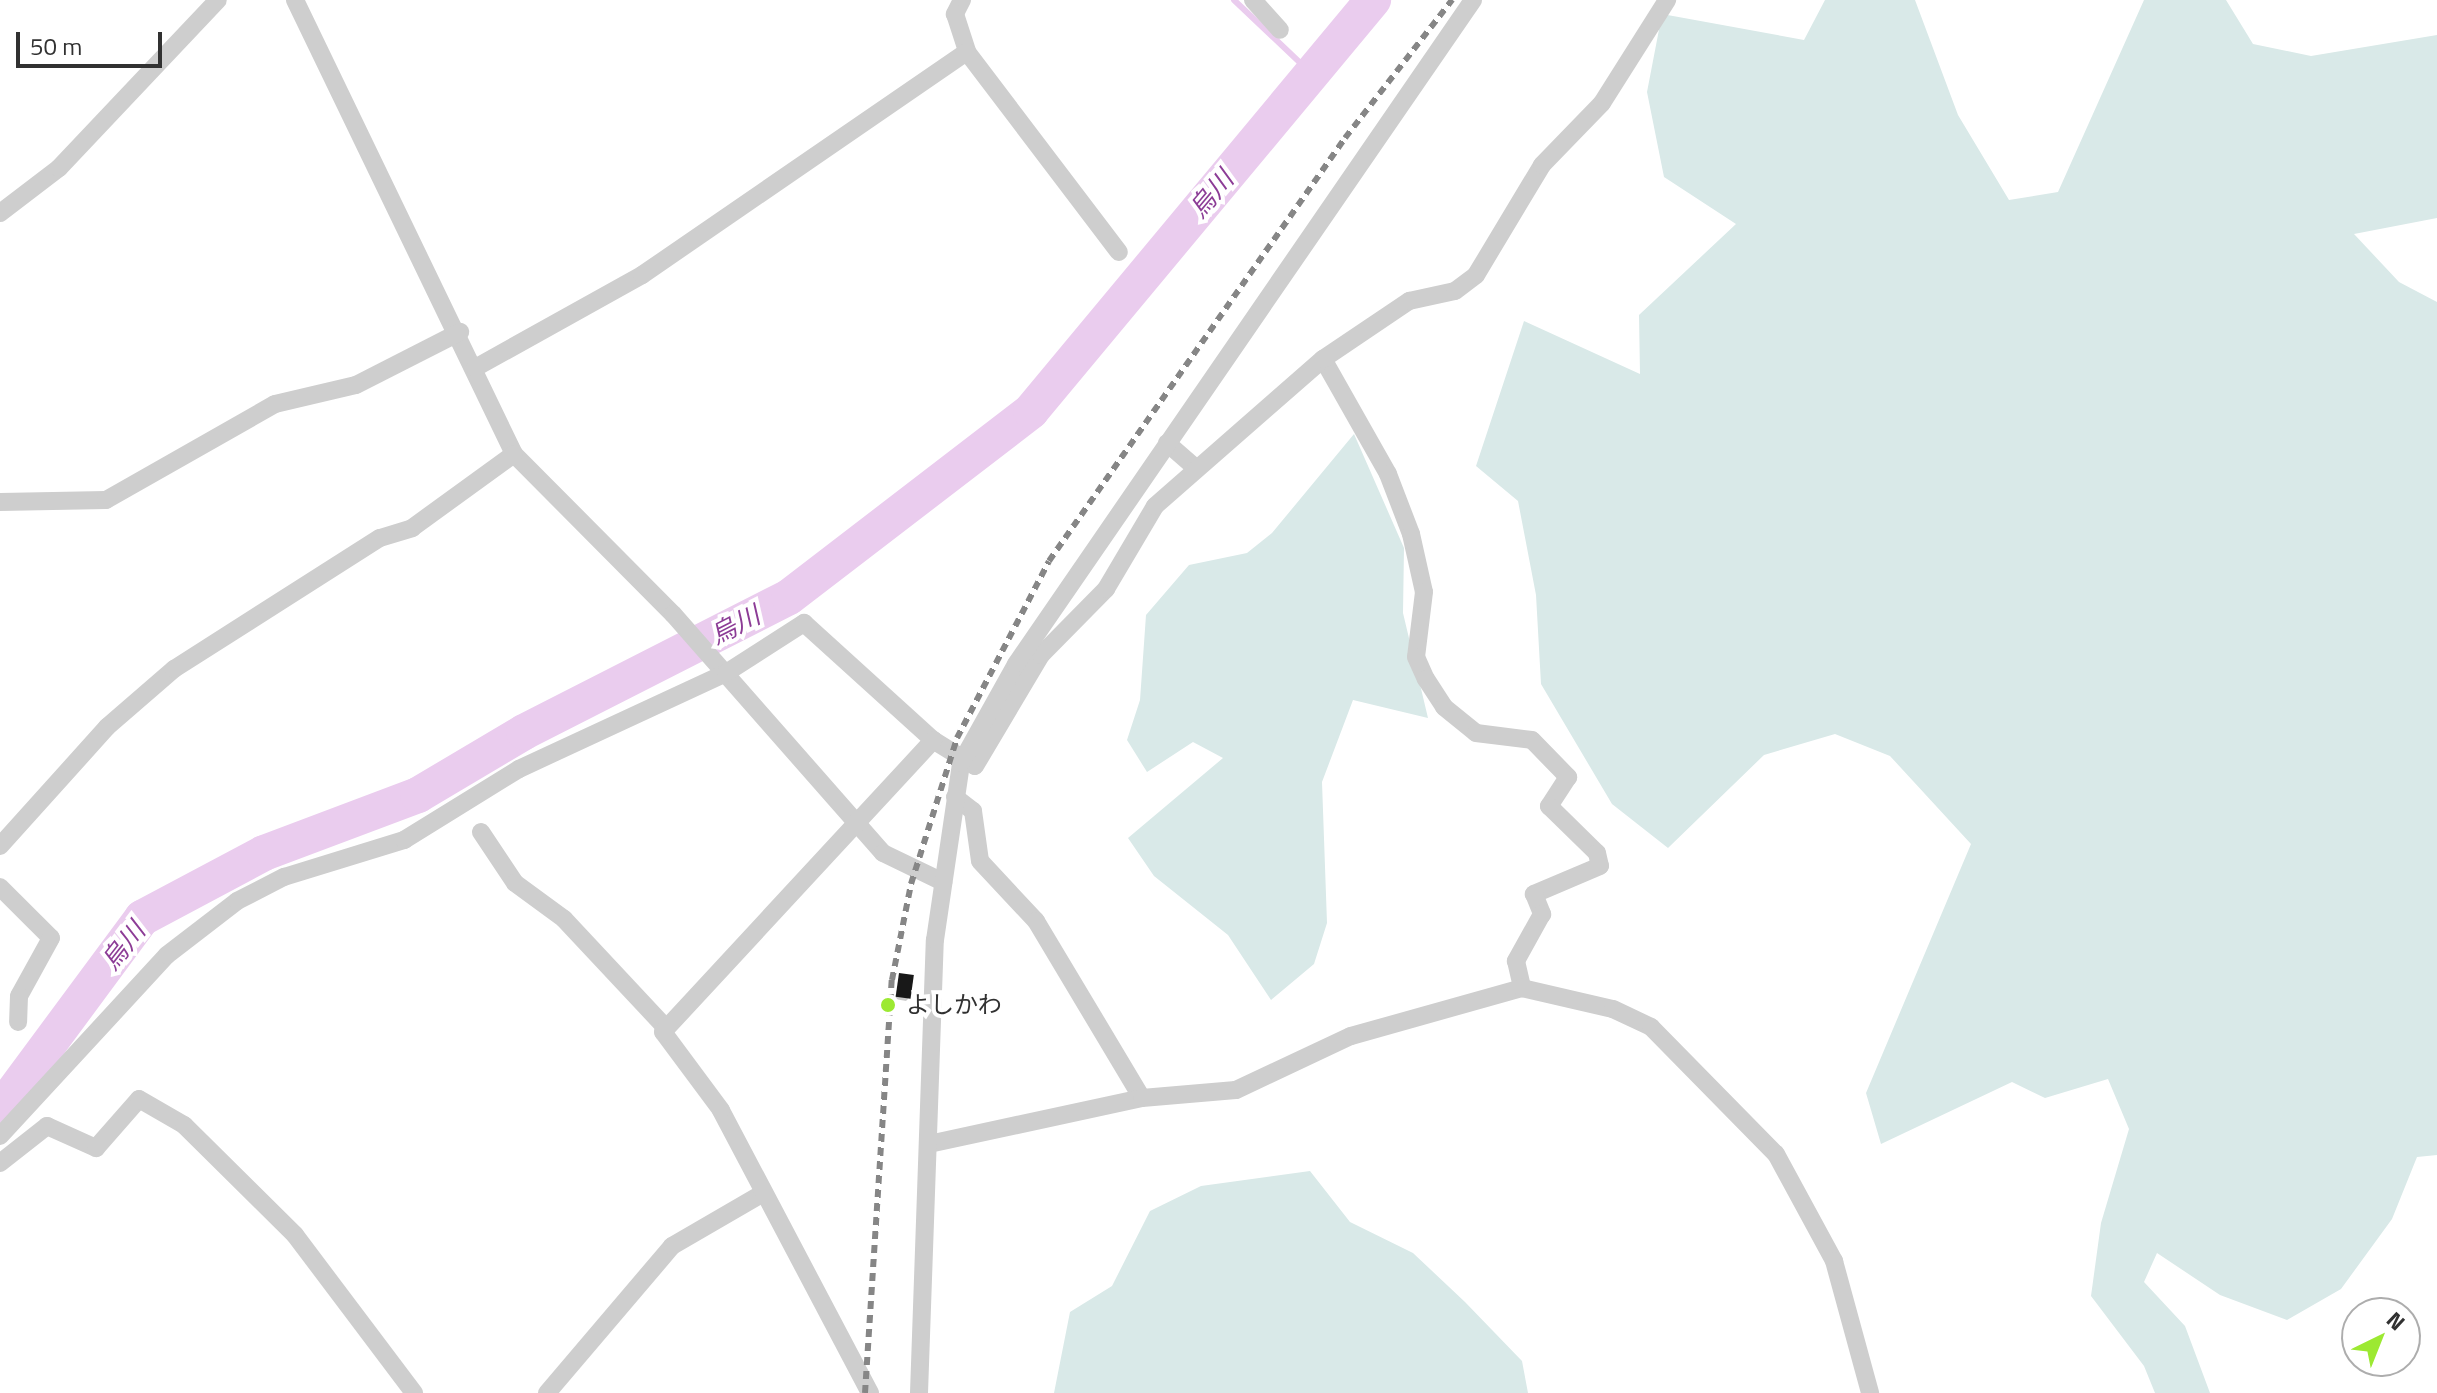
<!DOCTYPE html>
<meta charset="utf-8">
<style>
body{margin:0}
#map{position:relative;width:2437px;height:1393px;overflow:hidden;background:#fff;font-family:"Titillium Web","Noto Sans JP",sans-serif}
div>[style]{position:absolute}
.green>*{inset:0;background:#d9e9e8}
.shadow>*{inset:0;background:#0003}
.stream>*{height:6px;margin:-3px;padding:0 3px;transform-origin:3px;border-radius:3px;background:#eaccee}
.river>*{height:36px;margin:-18px;padding:0 18px;transform-origin:18px;border-radius:18px;background:#eaccee}
.building>*{inset:0;background:#181818;transform-origin:0 0}
.minor>*{height:18px;margin:-9px;padding:0 9px;transform-origin:9px;border-radius:9px;background:#cecece}
.rail>*{height:6px;margin-top:-3px;transform-origin:0;background:repeating-linear-gradient(90deg,#868686 0 8px,transparent 0 14px)}
.dots>*{width:22px;height:22px;translate:-50% -50%;box-sizing:border-box;border:4px solid #fff;border-radius:50%}
span{translate:-50% -50%;white-space:nowrap;text-align:center;line-height:1.15;-webkit-text-stroke:8px #fff;paint-order:stroke}
.poi-label{font-size:24px;color:#313131}
.left{translate:0 -50%;text-align:left}
.water-label{font-size:26px;color:#8c3c96;font-style:italic}
.north{position:absolute;left:2341px;top:1297px;width:80px;height:80px;box-sizing:border-box;background:#fff;border:2px solid #adadad;border-radius:50%;rotate:43deg;font-size:22px;font-weight:700;line-height:32px;text-align:center;color:#313131}
.north::after{content:'';display:block;margin:auto;width:28px;height:36px;background:#9ce932;clip-path:polygon(50% 0,100% 100%,50% 72%,0 100%)}
.scale{position:absolute;left:16px;top:32px;width:146px;height:36px;box-sizing:border-box;border:4px solid #313131;border-top:0;padding-left:10px;font-size:24px;line-height:28px;white-space:nowrap;color:#313131;-webkit-text-stroke:6px #fff;paint-order:stroke}
</style>
<div id="map">
<div class="green">
<div style="clip-path:polygon(1825px 0,1915px 0,1958px 115px,2009px 200px,2058px 192px,2144px 0,2226px 0,2253px 44px,2311px 56px,2437px 35px,2437px 218px,2354px 234px,2399px 282px,2437px 302px,2437px 1155px,2417px 1157px,2392px 1219px,2341px 1289px,2287px 1320px,2220px 1295px,2157px 1253px,2144px 1282px,2185px 1326px,2210px 1393px,2155px 1393px,2144px 1366px,2091px 1296px,2101px 1223px,2129px 1129px,2108px 1079px,2045px 1098px,2012px 1082px,1881px 1144px,1866px 1093px,1971px 844px,1890px 756px,1835px 734px,1764px 755px,1668px 848px,1612px 804px,1541px 684px,1536px 595px,1518px 501px,1476px 466px,1524px 321px,1640px 374px,1639px 315px,1736px 224px,1664px 177px,1647px 92px,1662px 14px,1804px 40px)"></div>
<div style="clip-path:polygon(1354px 434px,1404px 548px,1403px 613px,1428px 718px,1353px 700px,1322px 782px,1327px 923px,1314px 964px,1271px 1000px,1228px 935px,1154px 876px,1128px 838px,1223px 758px,1193px 742px,1147px 772px,1127px 740px,1140px 700px,1146px 615px,1189px 565px,1247px 553px,1272px 533px)"></div>
<div style="clip-path:polygon(1310px 1171px,1350px 1222px,1413px 1253px,1465px 1302px,1522px 1361px,1528px 1393px,1054px 1393px,1070px 1312px,1112px 1286px,1150px 1211px,1201px 1186px)"></div>
</div>
<div class="shadow">
<div style="clip-path:polygon(900px 975px,908px 999px,906px 1001px,895px 999px)"></div>
</div>
<div class="stream">
<div style="left:1234px;top:0;width:108px;rotate:43.5deg"></div>
</div>
<div class="river">
<div style="left:0;top:1110px;width:239px;rotate:-53.5deg"></div>
<div style="left:142px;top:918px;width:138px;rotate:-28deg"></div>
<div style="left:264px;top:853px;width:165px;rotate:-20.6deg"></div>
<div style="left:418px;top:795px;width:123px;rotate:-30.7deg"></div>
<div style="left:524px;top:732px;width:297px;rotate:-27deg"></div>
<div style="left:789px;top:597px;width:305px;rotate:-37.5deg"></div>
<div style="left:1031px;top:411px;width:535px;rotate:-50.24deg"></div>
</div>
<div class="building">
<div style="left:899px;top:973px;width:15px;height:24px;rotate:8deg"></div>
</div>
<div class="minor">
<div style="left:295px;top:0;width:504px;rotate:64.25deg"></div>
<div style="left:514px;top:454px;width:226px;rotate:45.2deg"></div>
<div style="left:673px;top:614px;width:318px;rotate:48.7deg"></div>
<div style="left:883px;top:853px;width:67px;rotate:25.8deg"></div>
<div style="left:962px;top:0;width:16px;rotate:117deg"></div>
<div style="left:955px;top:14px;width:40px;rotate:72deg"></div>
<div style="left:967px;top:52px;width:251px;rotate:52.8deg"></div>
<div style="left:1253px;top:0;width:40px;rotate:48deg"></div>
<div style="left:0;top:213px;width:74px;rotate:-37.3deg"></div>
<div style="left:59px;top:168px;width:231px;rotate:-46.6deg"></div>
<div style="left:1323px;top:359px;width:132px;rotate:60.5deg"></div>
<div style="left:1388px;top:474px;width:64px;rotate:69deg"></div>
<div style="left:1411px;top:534px;width:59px;rotate:77.4deg"></div>
<div style="left:1424px;top:592px;width:65px;rotate:97deg"></div>
<div style="left:1416px;top:657px;width:24px;rotate:66deg"></div>
<div style="left:1426px;top:679px;width:33px;rotate:57deg"></div>
<div style="left:1444px;top:707px;width:41px;rotate:39.1deg"></div>
<div style="left:1476px;top:733px;width:56px;rotate:7.1deg"></div>
<div style="left:1532px;top:740px;width:52px;rotate:45.8deg"></div>
<div style="left:1568px;top:777px;width:35px;rotate:123deg"></div>
<div style="left:1549px;top:806px;width:67px;rotate:44.4deg"></div>
<div style="left:1597px;top:853px;width:13px;rotate:77deg"></div>
<div style="left:1600px;top:866px;width:72px;rotate:157deg"></div>
<div style="left:1534px;top:894px;width:22px;rotate:68deg"></div>
<div style="left:1542px;top:914px;width:54px;rotate:119deg"></div>
<div style="left:1516px;top:961px;width:28px;rotate:77deg"></div>
<div style="left:475px;top:368px;width:191px;rotate:-29.1deg"></div>
<div style="left:642px;top:275px;width:394px;rotate:-34.5deg"></div>
<div style="left:1167px;top:443px;width:38px;rotate:41deg"></div>
<div style="left:0;top:502px;width:106px;rotate:-1.1deg"></div>
<div style="left:106px;top:500px;width:194px;rotate:-29.6deg"></div>
<div style="left:275px;top:404px;width:83px;rotate:-13.2deg"></div>
<div style="left:356px;top:385px;width:117px;rotate:-27deg"></div>
<div style="left:955px;top:797px;width:23px;rotate:38deg"></div>
<div style="left:973px;top:811px;width:50px;rotate:82deg"></div>
<div style="left:980px;top:861px;width:82px;rotate:47deg"></div>
<div style="left:1036px;top:921px;width:206px;rotate:59.1deg"></div>
<div style="left:481px;top:832px;width:61px;rotate:56.3deg"></div>
<div style="left:515px;top:883px;width:61px;rotate:36.3deg"></div>
<div style="left:564px;top:919px;width:149px;rotate:46.9deg"></div>
<div style="left:0;top:846px;width:160px;rotate:-48deg"></div>
<div style="left:107px;top:727px;width:89px;rotate:-40.9deg"></div>
<div style="left:174px;top:669px;width:244px;rotate:-32.5deg"></div>
<div style="left:380px;top:538px;width:34px;rotate:-17deg"></div>
<div style="left:412px;top:528px;width:126px;rotate:-36deg"></div>
<div style="left:0;top:887px;width:72px;rotate:45deg"></div>
<div style="left:51px;top:938px;width:66px;rotate:118.9deg"></div>
<div style="left:19px;top:996px;width:26px;rotate:92deg"></div>
<div style="left:0;top:1136px;width:246px;rotate:-47.3deg"></div>
<div style="left:167px;top:955px;width:88px;rotate:-37.6deg"></div>
<div style="left:237px;top:901px;width:53px;rotate:-27.1deg"></div>
<div style="left:284px;top:877px;width:126px;rotate:-17.1deg"></div>
<div style="left:404px;top:840px;width:135px;rotate:-31.7deg"></div>
<div style="left:519px;top:769px;width:228px;rotate:-24.9deg"></div>
<div style="left:726px;top:673px;width:93px;rotate:-32.7deg"></div>
<div style="left:804px;top:623px;width:174px;rotate:42.2deg"></div>
<div style="left:933px;top:740px;width:49px;rotate:31.8deg"></div>
<div style="left:975px;top:766px;width:129px;rotate:-59.3deg"></div>
<div style="left:1041px;top:655px;width:93px;rotate:-45.4deg"></div>
<div style="left:1106px;top:589px;width:96px;rotate:-59.4deg"></div>
<div style="left:1155px;top:506px;width:223px;rotate:-41.2deg"></div>
<div style="left:1323px;top:359px;width:104px;rotate:-34deg"></div>
<div style="left:1409px;top:301px;width:47px;rotate:-12.3deg"></div>
<div style="left:1455px;top:291px;width:26px;rotate:-37deg"></div>
<div style="left:1476px;top:275px;width:128px;rotate:-59deg"></div>
<div style="left:1542px;top:165px;width:86px;rotate:-45.9deg"></div>
<div style="left:1602px;top:103px;width:122px;rotate:-57.7deg"></div>
<div style="left:929px;top:1144px;width:218px;rotate:-12.2deg"></div>
<div style="left:1142px;top:1098px;width:94px;rotate:-4.9deg"></div>
<div style="left:1236px;top:1090px;width:127px;rotate:-25.2deg"></div>
<div style="left:1351px;top:1036px;width:178px;rotate:-15.7deg"></div>
<div style="left:1522px;top:988px;width:93px;rotate:13deg"></div>
<div style="left:1613px;top:1009px;width:42px;rotate:25.3deg"></div>
<div style="left:1651px;top:1027px;width:178px;rotate:45.5deg"></div>
<div style="left:1776px;top:1154px;width:122px;rotate:61.5deg"></div>
<div style="left:1834px;top:1261px;width:137px;rotate:74.7deg"></div>
<div style="left:0;top:1163px;width:60px;rotate:-38.2deg"></div>
<div style="left:47px;top:1126px;width:54px;rotate:24.2deg"></div>
<div style="left:96px;top:1148px;width:65px;rotate:-48.7deg"></div>
<div style="left:139px;top:1099px;width:52px;rotate:30deg"></div>
<div style="left:184px;top:1125px;width:156px;rotate:44.7deg"></div>
<div style="left:295px;top:1235px;width:198px;rotate:53deg"></div>
<div style="left:547px;top:1393px;width:193px;rotate:-49.6deg"></div>
<div style="left:672px;top:1246px;width:102px;rotate:-30.1deg"></div>
<div style="left:870px;top:1393px;width:320px;rotate:-117.8deg"></div>
<div style="left:721px;top:1110px;width:97px;rotate:-126.6deg"></div>
<div style="left:663px;top:1032px;width:398px;rotate:-47.2deg"></div>
<div style="left:919px;top:1393px;width:453px;rotate:-88deg"></div>
<div style="left:935px;top:940px;width:179px;rotate:-81.6deg"></div>
<div style="left:961px;top:763px;width:113px;rotate:-60.9deg"></div>
<div style="left:1016px;top:664px;width:806px;rotate:-55.46deg"></div>
</div>
<div class="rail">
<div style="left:865px;top:1393px;width:414px;rotate:-86.3deg"></div>
<div style="left:892px;top:980px;width:98px;rotate:-78.8deg"></div>
<div style="left:911px;top:884px;width:153px;rotate:-72.5deg"></div>
<div style="left:957px;top:738px;width:199px;rotate:-62.5deg"></div>
<div style="left:1049px;top:561px;width:516px;rotate:-55.02deg"></div>
<div style="left:1345px;top:138px;width:175px;rotate:-52.2deg"></div>
</div>
<div class="dots">
<div style="left:888px;top:1005px;background:#9ce932"></div>
</div>
<div class="poi-label">
<span class="left" style="left:906px;top:1005px">よしかわ</span>
</div>
<div class="water-label">
<span style="left:1211px;top:194px;rotate:-50deg">烏川</span>
<span style="left:735px;top:625px;rotate:-27deg">烏川</span>
<span style="left:123px;top:946px;rotate:-52deg">烏川</span>
</div>
<div class="north">N</div>
<div class="scale">50 m</div>
</div>
